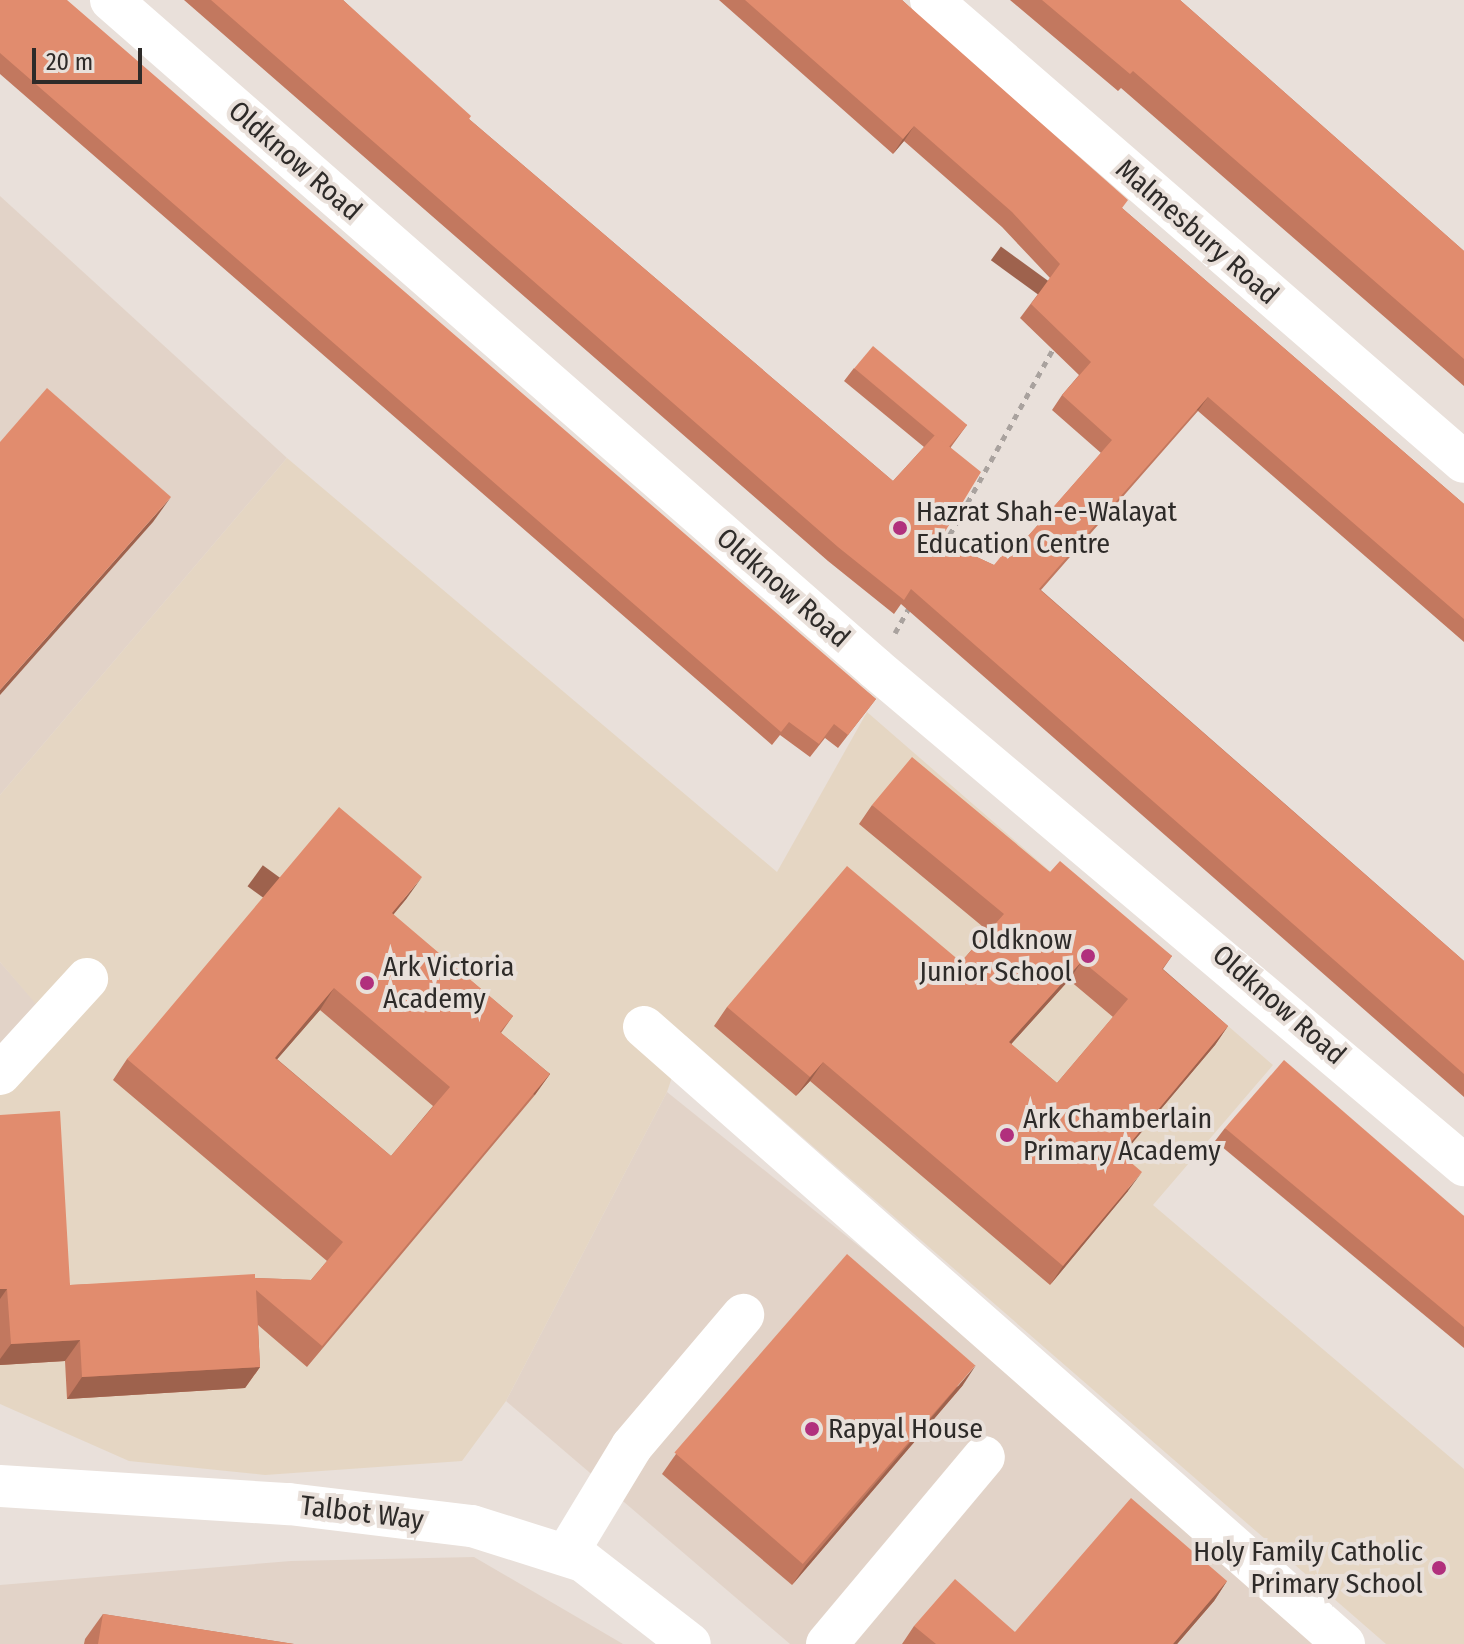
<!DOCTYPE html>
<style>
body{margin:0}
#map{position:relative;width:1464px;height:1644px;overflow:hidden;background:#e9e0da;font-family:"Fira Sans Condensed",sans-serif}
div>[style]{position:absolute}
.built>*{inset:0;background:#e2d3c8}
.education>*{inset:0;background:#e5d6c3}
.path>*{height:5px;margin-top:-2.5px;transform-origin:0;background:repeating-linear-gradient(90deg,#a9a29e 0 6px,transparent 0 12px)}
.minor>*{height:42px;margin:-21px;padding:0 21px;transform-origin:21px;border-radius:21px;background:#fff}
.wall>*{inset:0;background:#c2785f}
.shaded-wall>*{inset:0;background:#9e624d;transform-origin:0 0}
.building>*{inset:0;background:#e18c6e;transform-origin:0 0}
.dots>*{width:22px;height:22px;translate:-50% -50%;box-sizing:border-box;border:4px solid #e9e0da;border-radius:50%}
span{translate:-50% -50%;white-space:nowrap;text-align:center;line-height:1.15;-webkit-text-stroke:8px #e9e0da;paint-order:stroke}
.street-label{font-size:28px;color:#2e2b29}
.poi-label{font-size:28px;color:#2e2b29}
.left{translate:0 -50%;text-align:left}
.right{translate:-100% -50%;text-align:right}
.scale{position:absolute;left:32px;top:48px;width:110px;height:36px;box-sizing:border-box;border:4px solid #2e2b29;border-top:0;padding-left:10px;font-size:24px;line-height:28px;white-space:nowrap;color:#2e2b29;-webkit-text-stroke:6px #e9e0da;paint-order:stroke}
</style>
<div id="map">
<div class="built">
<div style="clip-path:polygon(0 196px,287px 458px,0 795px)"></div>
<div style="clip-path:polygon(0 962px,37px 1004px,0 1046px)"></div>
<div style="clip-path:polygon(667px 1092px,972px 1337px,1312px 1644px,790px 1644px,506px 1401px)"></div>
<div style="clip-path:polygon(474px 1557px,623px 1644px,0 1644px,0 1585px,291px 1561px)"></div>
</div>
<div class="education">
<div style="clip-path:polygon(287px 458px,777px 872px,867px 712px,1273px 1065px,1153px 1205px,1464px 1469px,1464px 1644px,1386px 1644px,686px 1036px,667px 1092px,506px 1401px,462px 1461px,265px 1475px,129px 1461px,0 1404px,0 1046px,36px 1004px,0 962px,0 795px)"></div>
</div>
<div class="path">
<div style="left:944px;top:545px;width:230px;rotate:-60.9deg"></div>
<div style="left:895px;top:633px;width:31px;rotate:-61deg"></div>
</div>
<div class="minor">
<div style="left:111px;top:0;width:1015px;rotate:41.16deg"></div>
<div style="left:875px;top:668px;width:771px;rotate:40.16deg"></div>
<div style="left:931px;top:0;width:705px;rotate:40.92deg"></div>
<div style="left:644px;top:1027px;width:933px;rotate:41.39deg"></div>
<div style="left:0;top:1074px;width:129px;rotate:-47.5deg"></div>
<div style="left:0;top:1486px;width:290px;rotate:3.6deg"></div>
<div style="left:289px;top:1504px;width:184px;rotate:6.9deg"></div>
<div style="left:472px;top:1526px;width:116px;rotate:17.5deg"></div>
<div style="left:583px;top:1561px;width:135px;rotate:37.8deg"></div>
<div style="left:566px;top:1555px;width:127px;rotate:-58.8deg"></div>
<div style="left:632px;top:1446px;width:172px;rotate:-49.7deg"></div>
<div style="left:827px;top:1644px;width:244px;rotate:-50deg"></div>
</div>
<div class="wall">
<div style="clip-path:polygon(0 0,876px 699px,838px 748px,825px 738px,810px 757px,780px 735px,772px 745px,0 74px)"></div>
<div style="clip-path:polygon(184px 0,343px 0,469px 119px,893px 481px,924px 447px,844px 381px,854px 368px,967px 425px,951px 447px,940px 540px,994px 565px,1008px 559px,1101px 453px,1052px 410px,1062px 395px,1079px 375px,1020px 318px,1050px 278px,1002px 227px,904px 141px,893px 154px,719px 0,902px 0,1122px 208px,1464px 504px,1464px 642px,1198px 411px,1041px 590px,1464px 961px,1464px 1097px,901px 604px,894px 614px,828px 561px)"></div>
<div style="clip-path:polygon(1010px 0,1180px 0,1464px 251px,1464px 386px,1121px 88px,1118px 91px)"></div>
<div style="clip-path:polygon(evenodd,872px 805px,1050px 872px,1172px 956px,1163px 969px,1228px 1026px,1215px 1045px,1122px 1155px,1128px 1191px,1050px 1285px,810px 1081px,796px 1096px,714px 1026px,727px 1007px,961px 962px,988px 931px,859px 824px,872px 805px,1069px 980px,1113px 1017px,1057px 1083px,1011px 1044px,1069px 980px)"></div>
<div style="clip-path:polygon(evenodd,407px 898px,393px 915px,513px 1016px,501px 1033px,550px 1074px,535px 1095px,307px 1367px,258px 1325px,260px 1367px,245px 1388px,67px 1399px,65px 1361px,0 1365px,0 1115px,70px 1285px,255px 1278px,311px 1280px,327px 1261px,113px 1080px,127px 1059px,407px 898px,320px 1010px,433px 1106px,391px 1156px,277px 1059px,320px 1010px)"></div>
<div style="clip-path:polygon(1225px 1128px,1464px 1216px,1464px 1348px,1215px 1141px)"></div>
<div style="clip-path:polygon(963px 1385px,792px 1585px,662px 1474px,676px 1454px)"></div>
<div style="clip-path:polygon(1227px 1581px,1214px 1601px,1177px 1644px,902px 1644px,914px 1626px,1015px 1632px)"></div>
<div style="clip-path:polygon(103px 1614px,294px 1644px,84px 1644px,85px 1639px)"></div>
</div>
<div class="shaded-wall">
<div style="clip-path:polygon(914px 126px,904px 141px,893px 154px,903px 139px)"></div>
<div style="left:1208px;top:397px;width:17px;height:256px;rotate:126deg"></div>
<div style="clip-path:polygon(171px 497px,153px 522px,0 695px,0 690px)"></div>
<div style="clip-path:polygon(422px 877px,407px 898px,377px 934px,392px 913px)"></div>
<div style="clip-path:polygon(1082px 961px,1069px 980px,996px 1061px,1009px 1042px)"></div>
<div style="clip-path:polygon(334px 988px,320px 1010px,260px 1079px,275px 1058px)"></div>
<div style="clip-path:polygon(1228px 1026px,1215px 1045px,1107px 1173px,1121px 1154px)"></div>
<div style="clip-path:polygon(823px 1062px,810px 1081px,796px 1096px,810px 1077px)"></div>
<div style="left:550px;top:1074px;width:26px;height:355px;rotate:126deg"></div>
<div style="clip-path:polygon(1142px 1172px,1128px 1191px,1050px 1285px,1063px 1266px)"></div>
<div style="clip-path:polygon(0 1289px,7px 1289px,0 1299px)"></div>
<div style="clip-path:polygon(80px 1340px,65px 1361px,0 1365px,0 1359px,11px 1344px)"></div>
<div style="clip-path:polygon(976px 1365px,963px 1385px,792px 1585px,806px 1565px)"></div>
<div style="clip-path:polygon(260px 1367px,245px 1388px,67px 1399px,82px 1377px)"></div>
<div style="clip-path:polygon(1227px 1581px,1214px 1601px,1177px 1644px,1173px 1644px)"></div>
</div>
<div class="building">
<div style="clip-path:polygon(0 0,67px 0,876px 699px,848px 735px,834px 724px,819px 744px,789px 722px,781px 732px,0 53px)"></div>
<div style="clip-path:polygon(211px 0,343px 0,471px 116px,469px 119px,893px 481px,935px 435px,981px 472px,940px 540px,994px 565px,1003px 554px,1008px 559px,1112px 440px,1062px 395px,1091px 362px,1031px 304px,1060px 264px,1012px 212px,914px 126px,903px 139px,745px 0,902px 0,1128px 200px,1122px 208px,1464px 504px,1464px 619px,1208px 397px,1039px 589px,1464px 961px,1464px 1074px,911px 589px,904px 600px,838px 547px)"></div>
<div style="clip-path:polygon(1042px 0,1180px 0,1464px 251px,1464px 359px,1133px 71px,1130px 74px)"></div>
<div style="left:873px;top:346px;width:123px;height:29px;rotate:40deg"></div>
<div style="clip-path:polygon(47px 388px,171px 497px,0 690px,0 442px)"></div>
<div style="clip-path:polygon(evenodd,912px 757px,1050px 872px,1060px 861px,1172px 956px,1162px 969px,1228px 1026px,1121px 1154px,1142px 1172px,1063px 1266px,823px 1062px,810px 1077px,727px 1007px,847px 866px,961px 962px,1004px 914px,872px 805px,912px 757px,1082px 961px,1128px 999px,1057px 1083px,1009px 1042px,1082px 961px)"></div>
<div style="clip-path:polygon(evenodd,339px 807px,422px 877px,392px 913px,513px 1016px,500px 1032px,550px 1074px,322px 1346px,256px 1290px,260px 1367px,82px 1377px,80px 1340px,11px 1344px,7px 1289px,0 1289px,0 1115px,60px 1111px,70px 1285px,255px 1274px,255px 1278px,311px 1280px,343px 1242px,127px 1059px,339px 807px,334px 988px,450px 1087px,391px 1156px,275px 1058px,334px 988px)"></div>
<div style="clip-path:polygon(1284px 1060px,1464px 1216px,1464px 1327px,1225px 1128px)"></div>
<div style="left:847px;top:1254px;width:170px;height:263px;rotate:41deg"></div>
<div style="clip-path:polygon(1131px 1498px,1227px 1581px,1173px 1644px,936px 1644px,914px 1626px,955px 1579px,1015px 1632px)"></div>
<div style="clip-path:polygon(103px 1614px,294px 1644px,98px 1644px)"></div>
</div>
<div class="dots">
<div style="left:900px;top:528px;background:#b1307d"></div>
<div style="left:1088px;top:956px;background:#b1307d"></div>
<div style="left:367px;top:983px;background:#b1307d"></div>
<div style="left:1007px;top:1135px;background:#b1307d"></div>
<div style="left:812px;top:1429px;background:#b1307d"></div>
<div style="left:1439px;top:1568px;background:#b1307d"></div>
</div>
<div class="street-label">
<span style="left:295px;top:161px;rotate:41deg">Oldknow Road</span>
<span style="left:1197px;top:232px;rotate:41deg">Malmesbury Road</span>
<span style="left:783px;top:588px;rotate:41deg">Oldknow Road</span>
<span style="left:1279px;top:1005px;rotate:41deg">Oldknow Road</span>
<span style="left:362px;top:1513px;rotate:7deg">Talbot Way</span>
</div>
<div class="poi-label">
<span class="left" style="left:916px;top:528px">Hazrat Shah-e-Walayat<br>Education Centre</span>
<span class="right" style="left:1072px;top:956px">Oldknow<br>Junior School</span>
<span class="left" style="left:383px;top:983px">Ark Victoria<br>Academy</span>
<span class="left" style="left:1023px;top:1135px">Ark Chamberlain<br>Primary Academy</span>
<span class="left" style="left:828px;top:1429px">Rapyal House</span>
<span class="right" style="left:1423px;top:1568px">Holy Family Catholic<br>Primary School</span>
</div>
<div class="scale">20 m</div>
</div>
